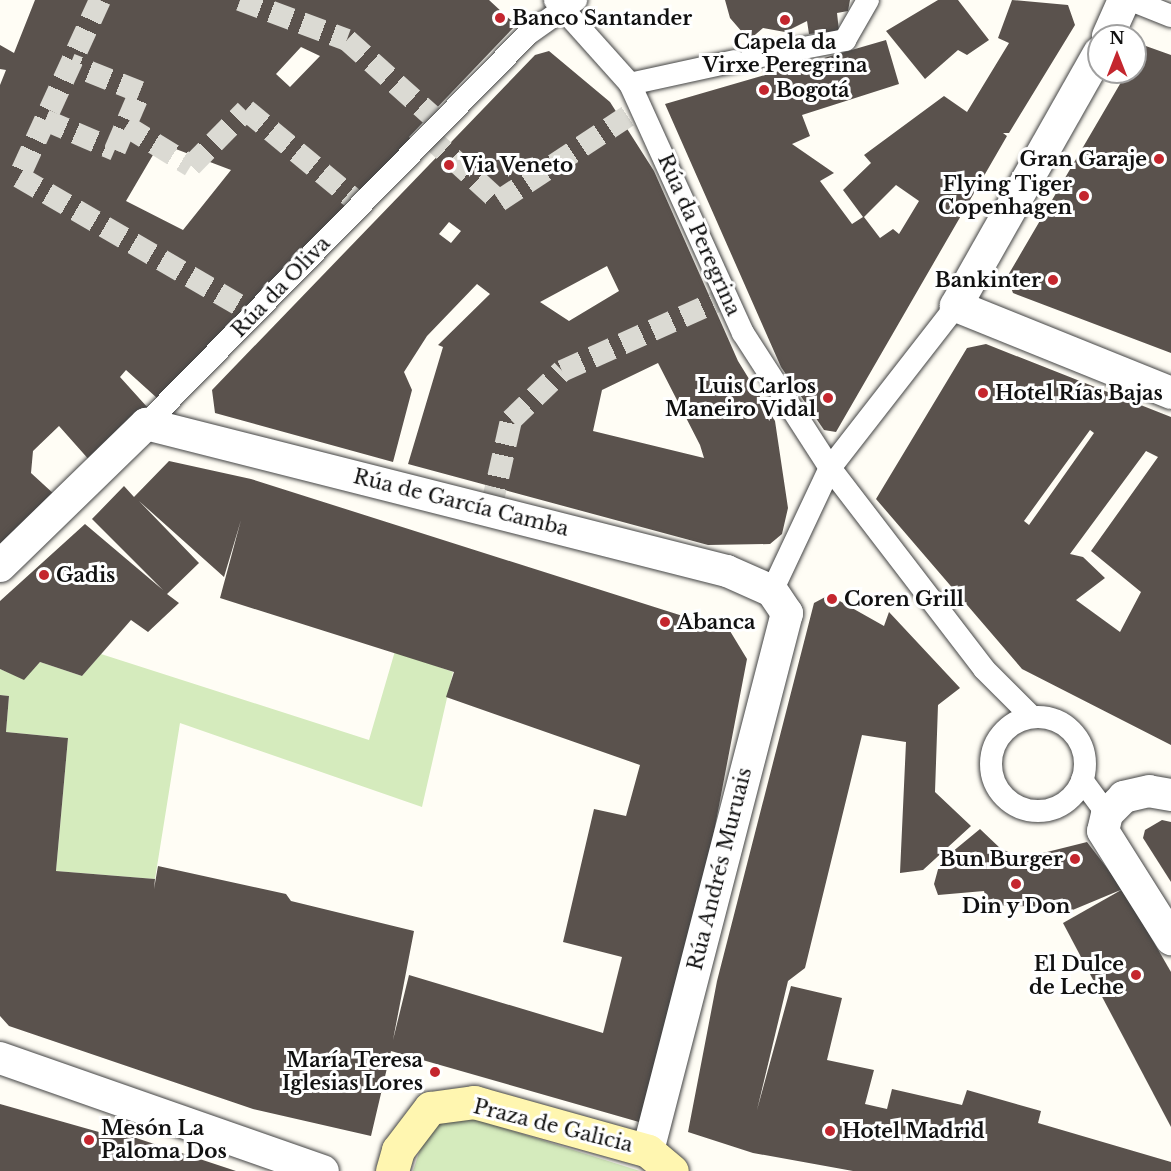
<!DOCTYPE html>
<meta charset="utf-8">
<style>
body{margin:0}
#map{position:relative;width:1171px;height:1171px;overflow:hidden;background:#fffdf5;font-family:"Libre Baskerville",serif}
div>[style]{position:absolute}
.green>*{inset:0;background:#d5ebbd}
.building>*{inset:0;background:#5a524d}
.pedestrian-tunnel>*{height:22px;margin-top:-11px;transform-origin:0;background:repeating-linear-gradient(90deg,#dbdad3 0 22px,transparent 0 33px)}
.roads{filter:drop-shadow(0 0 2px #444) drop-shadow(0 0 2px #444)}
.pedestrian>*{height:22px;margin:-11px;padding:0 11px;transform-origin:11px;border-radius:11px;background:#fff}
.pedestrian>.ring{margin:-11px;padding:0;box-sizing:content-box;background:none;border:22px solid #fff;border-radius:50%}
.minor>*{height:32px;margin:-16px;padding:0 16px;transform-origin:16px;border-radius:16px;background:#fff}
.secondary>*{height:33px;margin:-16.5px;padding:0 16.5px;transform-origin:16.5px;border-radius:16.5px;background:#fff6b0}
.dots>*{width:16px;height:16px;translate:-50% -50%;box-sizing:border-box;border:3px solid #fff;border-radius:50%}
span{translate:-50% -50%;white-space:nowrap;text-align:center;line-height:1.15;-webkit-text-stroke:6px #fff;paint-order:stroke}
.poi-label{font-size:20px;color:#111;font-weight:700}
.left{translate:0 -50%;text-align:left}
.right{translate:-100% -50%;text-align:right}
.street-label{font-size:20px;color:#111}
.north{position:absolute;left:1087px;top:24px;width:60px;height:60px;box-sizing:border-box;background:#fff;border:2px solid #a0a0a0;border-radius:50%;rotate:0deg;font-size:16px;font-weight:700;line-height:24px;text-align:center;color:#111}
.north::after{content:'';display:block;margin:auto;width:21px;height:27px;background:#c4262e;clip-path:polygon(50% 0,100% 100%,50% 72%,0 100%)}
</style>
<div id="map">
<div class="green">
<div style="clip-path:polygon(395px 651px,453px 672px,422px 807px,180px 723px,155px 879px,56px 871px,68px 738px,6px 732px,9px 696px,0 695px,0 669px,24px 679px,40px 662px,82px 676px,101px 654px,369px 740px)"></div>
<div style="clip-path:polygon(455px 1113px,640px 1171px,413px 1171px,428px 1125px)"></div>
</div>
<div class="building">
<div style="clip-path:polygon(evenodd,35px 0,489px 0,516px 25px,409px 137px,413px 141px,157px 398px,126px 370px,120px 377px,148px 408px,91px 462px,59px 426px,33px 451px,31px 473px,55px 495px,0 546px,0 85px,6px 70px,0 69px,0 45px,14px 53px,35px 0,301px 47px,320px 56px,290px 87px,276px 74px,301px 47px,35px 0,160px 143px,231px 170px,183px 230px,126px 201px,160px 143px)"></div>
<div style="clip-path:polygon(725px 0,850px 0,848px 11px,837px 13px,839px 31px,809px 34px,807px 21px,785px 32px,763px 28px,749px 40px,730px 18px)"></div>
<div style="clip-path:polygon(938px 0,958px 0,989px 40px,967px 55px,958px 50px,925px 79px,886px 31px)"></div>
<div style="clip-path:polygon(evenodd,1012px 0,1068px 5px,1075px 25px,1009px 133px,1003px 133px,1007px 136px,836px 432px,824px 430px,781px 367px,665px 104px,886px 40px,899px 84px,802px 115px,810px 136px,792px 144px,834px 173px,820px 181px,852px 224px,863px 217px,843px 190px,871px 163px,864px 155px,944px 96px,967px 112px,1009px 43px,998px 38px,1012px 0,896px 185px,919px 201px,899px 234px,893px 229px,880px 238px,864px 217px,896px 185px)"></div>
<div style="clip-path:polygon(1143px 45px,1171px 55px,1171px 353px,1013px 293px,1007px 277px,1127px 72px,1135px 72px)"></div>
<div style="clip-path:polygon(evenodd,549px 51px,610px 102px,654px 171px,738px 361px,775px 421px,788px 508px,782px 534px,770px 544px,708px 545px,408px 464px,443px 347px,438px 345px,490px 294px,477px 284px,427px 336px,404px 372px,412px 390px,393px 462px,215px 413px,212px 390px,535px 55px,549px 51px,449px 222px,461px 231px,451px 243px,439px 234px,449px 222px,549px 51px,607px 266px,619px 291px,569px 321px,540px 302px,607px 266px,549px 51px,658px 363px,700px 445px,704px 458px,593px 431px,602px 390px,658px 363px)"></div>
<div style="clip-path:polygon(evenodd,986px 344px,1171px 417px,1171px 745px,1022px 669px,876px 499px,967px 348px,986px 344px,1090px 430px,1094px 433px,1029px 525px,1024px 521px,1090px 430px,986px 344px,1146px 451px,1158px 457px,1091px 551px,1141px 592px,1120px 632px,1076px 600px,1105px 578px,1083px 557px,1070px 554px,1146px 451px)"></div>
<div style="clip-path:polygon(169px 461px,251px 479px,730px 631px,747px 659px,713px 837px,646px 1124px,391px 1051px,371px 1136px,253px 1109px,9px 1026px,0 1016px,0 695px,9px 696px,6px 732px,68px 738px,56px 871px,155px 879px,154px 889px,158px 866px,286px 894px,291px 901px,414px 931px,393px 1040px,409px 975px,603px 1033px,622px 957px,563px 942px,594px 809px,626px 816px,640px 765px,446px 697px,454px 672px,220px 598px,241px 520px,224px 577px,139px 501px,199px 563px,167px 594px,179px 603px,148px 632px,131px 620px,82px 676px,40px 662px,24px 680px,0 669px,0 601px,85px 524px,163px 590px,92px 519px,124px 486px,134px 497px)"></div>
<div style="clip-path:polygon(829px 595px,884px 626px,889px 612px,960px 688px,938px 705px,935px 792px,971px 826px,923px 870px,900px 873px,906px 742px,862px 735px,805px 968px,788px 981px,757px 1110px,791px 986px,842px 998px,827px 1060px,874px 1070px,865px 1104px,887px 1109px,892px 1089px,962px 1105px,967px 1090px,1041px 1111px,1038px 1123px,1171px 1162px,1171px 1171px,853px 1171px,753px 1153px,688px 1132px,717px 981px,814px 603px)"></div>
<div style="clip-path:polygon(1162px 820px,1171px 822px,1171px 882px,1143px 838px,1145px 830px)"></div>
<div style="clip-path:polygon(980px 829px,1001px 849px,1023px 858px,1087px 842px,1123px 889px,1063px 914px,1052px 907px,988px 905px,984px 891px,938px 895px,934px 884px,940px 862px)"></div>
<div style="clip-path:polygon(1123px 889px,1171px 972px,1171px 1127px,1063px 923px)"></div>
<div style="clip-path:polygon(0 1104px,113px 1136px,118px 1132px,236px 1171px,0 1171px)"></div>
</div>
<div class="pedestrian-tunnel">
<div style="left:100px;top:0;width:195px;rotate:114.6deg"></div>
<div style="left:19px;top:177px;width:272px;rotate:30.2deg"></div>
<div style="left:240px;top:0;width:114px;rotate:20.5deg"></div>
<div style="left:347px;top:40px;width:126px;rotate:41.8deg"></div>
<div style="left:45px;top:120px;width:76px;rotate:23.2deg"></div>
<div style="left:115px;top:150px;width:63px;rotate:-66.7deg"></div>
<div style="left:140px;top:92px;width:75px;rotate:-158.2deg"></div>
<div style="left:126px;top:126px;width:76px;rotate:31.6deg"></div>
<div style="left:191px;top:166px;width:78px;rotate:-45.5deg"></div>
<div style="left:246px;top:110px;width:149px;rotate:39.6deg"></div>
<div style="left:428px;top:136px;width:96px;rotate:42.5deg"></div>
<div style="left:499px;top:201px;width:173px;rotate:-33.4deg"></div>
<div style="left:491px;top:509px;width:91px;rotate:-77.3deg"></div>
<div style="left:511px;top:420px;width:71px;rotate:-43.9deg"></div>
<div style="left:562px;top:371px;width:181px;rotate:-24.2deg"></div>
</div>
<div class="roads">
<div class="pedestrian">
<div style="left:555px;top:0;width:113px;rotate:48.2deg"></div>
<div style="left:630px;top:84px;width:273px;rotate:65.6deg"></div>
<div style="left:743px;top:333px;width:161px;rotate:57.2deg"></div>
<div style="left:830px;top:468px;width:253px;rotate:52.5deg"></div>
<div style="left:984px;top:669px;width:68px;rotate:45deg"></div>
<div style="left:1131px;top:0;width:43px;rotate:21.8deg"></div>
<div style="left:751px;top:58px;width:96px;rotate:-10.8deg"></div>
<div style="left:845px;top:40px;width:46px;rotate:-60.1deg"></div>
<div style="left:630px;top:84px;width:107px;rotate:-12.4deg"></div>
<div style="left:146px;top:424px;width:546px;rotate:-45.59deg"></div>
<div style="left:528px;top:34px;width:59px;rotate:-35.3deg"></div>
<div style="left:772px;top:591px;width:136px;rotate:-64.8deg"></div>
<div style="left:830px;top:468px;width:205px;rotate:-52.1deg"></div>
<div class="ring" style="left:991px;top:717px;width:72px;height:72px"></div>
<div style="left:1082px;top:780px;width:42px;rotate:53.7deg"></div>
</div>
<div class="minor">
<div style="left:1108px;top:36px;width:39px;rotate:-66deg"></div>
<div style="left:1099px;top:53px;width:291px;rotate:119.5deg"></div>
<div style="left:956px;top:306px;width:232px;rotate:22deg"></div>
<div style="left:0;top:566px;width:204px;rotate:-44.2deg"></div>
<div style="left:146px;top:424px;width:599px;rotate:14.2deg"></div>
<div style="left:727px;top:571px;width:49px;rotate:24deg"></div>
<div style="left:772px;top:591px;width:27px;rotate:56deg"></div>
<div style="left:787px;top:613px;width:556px;rotate:104.49deg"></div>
<div style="left:1171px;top:795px;width:22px;rotate:-170deg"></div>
<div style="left:1149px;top:791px;width:26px;rotate:167deg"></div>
<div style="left:1124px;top:797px;width:24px;rotate:135deg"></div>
<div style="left:1107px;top:814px;width:17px;rotate:103deg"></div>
<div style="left:1103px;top:831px;width:128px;rotate:57.8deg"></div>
<div style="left:0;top:1058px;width:342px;rotate:19.3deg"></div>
</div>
<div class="secondary">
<div style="left:392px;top:1171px;width:22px;rotate:-74deg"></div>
<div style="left:398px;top:1150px;width:53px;rotate:-52.7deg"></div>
<div style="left:430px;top:1108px;width:44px;rotate:-7.8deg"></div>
<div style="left:474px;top:1102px;width:181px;rotate:15.7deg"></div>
<div style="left:648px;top:1151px;width:31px;rotate:40deg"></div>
</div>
</div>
<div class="dots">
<div style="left:500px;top:18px;background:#c4262e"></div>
<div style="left:785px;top:20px;background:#c4262e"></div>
<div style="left:764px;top:90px;background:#c4262e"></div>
<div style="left:1159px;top:159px;background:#c4262e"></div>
<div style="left:449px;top:165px;background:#c4262e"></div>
<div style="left:1084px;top:196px;background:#c4262e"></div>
<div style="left:1053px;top:280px;background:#c4262e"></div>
<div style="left:983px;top:393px;background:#c4262e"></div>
<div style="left:828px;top:398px;background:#c4262e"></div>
<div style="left:44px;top:575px;background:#c4262e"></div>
<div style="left:832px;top:599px;background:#c4262e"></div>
<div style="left:665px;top:622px;background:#c4262e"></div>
<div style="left:1075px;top:859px;background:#c4262e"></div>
<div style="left:1016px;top:884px;background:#c4262e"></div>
<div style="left:1136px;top:975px;background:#c4262e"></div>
<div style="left:435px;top:1072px;background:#c4262e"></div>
<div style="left:830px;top:1131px;background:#c4262e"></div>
<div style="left:89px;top:1140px;background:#c4262e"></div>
</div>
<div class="poi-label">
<span class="left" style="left:512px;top:18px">Banco Santander</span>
<span style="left:785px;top:54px">Capela da<br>Virxe Peregrina</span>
<span class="left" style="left:776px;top:90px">Bogotá</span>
<span class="right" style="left:1147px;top:159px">Gran Garaje</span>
<span class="left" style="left:461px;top:165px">Via Veneto</span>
<span class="right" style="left:1072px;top:196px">Flying Tiger<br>Copenhagen</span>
<span class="right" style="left:1041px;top:280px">Bankinter</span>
<span class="right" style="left:816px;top:398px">Luis Carlos<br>Maneiro Vidal</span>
<span class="left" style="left:995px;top:393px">Hotel Rías Bajas</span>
<span class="left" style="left:56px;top:575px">Gadis</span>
<span class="left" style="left:844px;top:599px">Coren Grill</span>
<span class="left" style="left:677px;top:622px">Abanca</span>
<span class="right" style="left:1063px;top:859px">Bun Burger</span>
<span style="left:1016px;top:906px">Din y Don</span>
<span class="right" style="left:1124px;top:976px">El Dulce<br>de Leche</span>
<span class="right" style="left:423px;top:1072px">María Teresa<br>Iglesias Lores</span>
<span class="left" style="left:101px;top:1140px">Mesón La<br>Paloma Dos</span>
<span class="left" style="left:842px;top:1131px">Hotel Madrid</span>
</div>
<div class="street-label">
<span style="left:699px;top:235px;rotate:66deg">Rúa da Peregrina</span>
<span style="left:281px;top:287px;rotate:-46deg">Rúa da Oliva</span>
<span style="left:461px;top:503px;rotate:14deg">Rúa de García Camba</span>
<span style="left:720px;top:869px;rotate:-76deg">Rúa Andrés Muruais</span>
<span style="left:553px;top:1126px;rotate:14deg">Praza de Galicia</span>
</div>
<div class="north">N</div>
</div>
